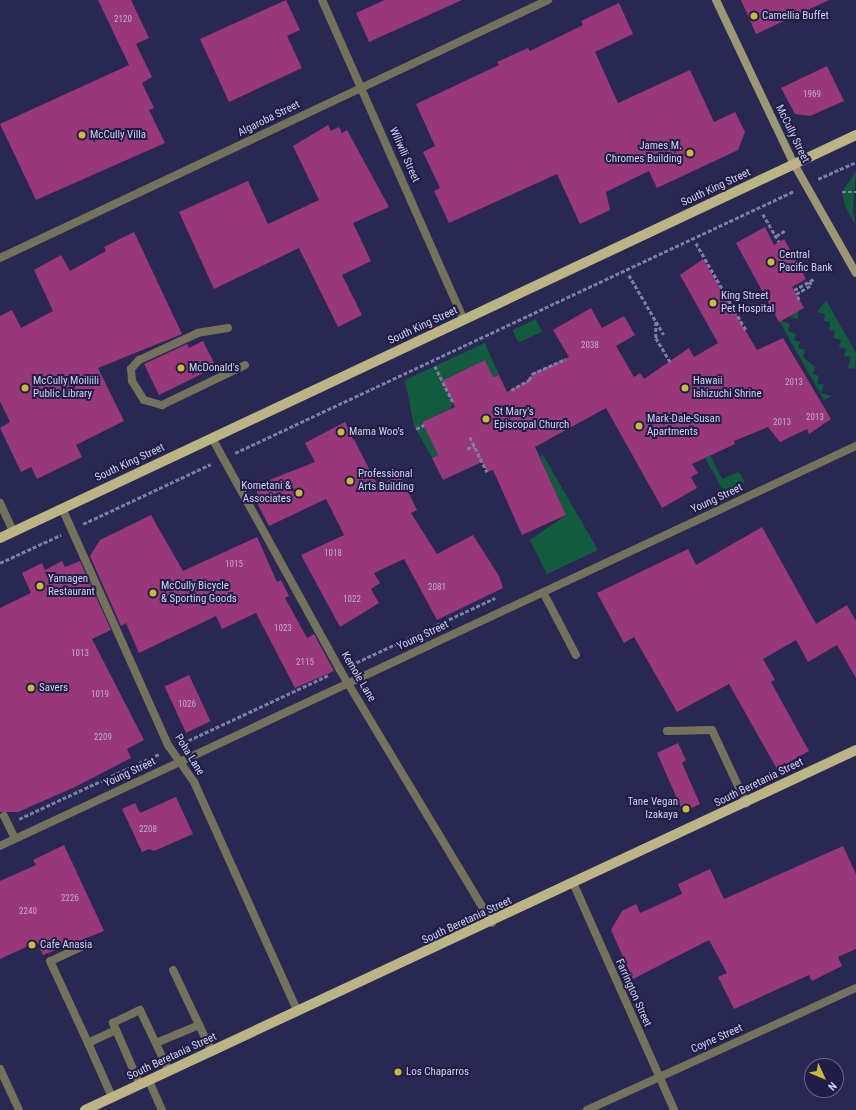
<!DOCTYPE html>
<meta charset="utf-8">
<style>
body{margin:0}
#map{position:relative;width:856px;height:1110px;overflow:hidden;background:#292853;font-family:"Roboto Condensed",sans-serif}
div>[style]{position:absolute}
.green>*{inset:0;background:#135b3f;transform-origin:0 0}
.building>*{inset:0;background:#98377a;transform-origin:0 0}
.path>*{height:2.5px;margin-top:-1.25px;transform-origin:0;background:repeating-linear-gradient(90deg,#7d7ea1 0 4px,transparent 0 6px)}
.lane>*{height:8px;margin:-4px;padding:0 4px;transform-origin:4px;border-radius:4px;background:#74725b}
.street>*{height:8px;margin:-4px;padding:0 4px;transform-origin:4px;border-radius:4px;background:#74725b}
.secondary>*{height:8px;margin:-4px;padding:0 4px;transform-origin:4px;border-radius:4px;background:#9c9873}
.primary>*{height:10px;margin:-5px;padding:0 5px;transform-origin:5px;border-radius:5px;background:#bbb585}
.dots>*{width:11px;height:11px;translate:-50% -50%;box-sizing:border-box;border:2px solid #201e47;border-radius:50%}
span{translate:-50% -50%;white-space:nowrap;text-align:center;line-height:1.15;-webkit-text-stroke:4px #201e47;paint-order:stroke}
.number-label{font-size:9px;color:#c0aad0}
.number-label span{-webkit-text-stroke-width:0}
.poi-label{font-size:11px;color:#ced1ec}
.left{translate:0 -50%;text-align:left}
.right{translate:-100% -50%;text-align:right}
.street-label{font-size:11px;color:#ced1ec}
.north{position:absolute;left:804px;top:1058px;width:40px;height:40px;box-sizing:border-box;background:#201e47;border:1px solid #666689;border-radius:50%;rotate:134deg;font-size:11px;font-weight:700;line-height:16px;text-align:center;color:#ced1ec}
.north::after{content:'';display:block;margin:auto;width:14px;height:18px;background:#caba39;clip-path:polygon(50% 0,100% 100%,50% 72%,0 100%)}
</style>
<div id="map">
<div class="green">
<div style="clip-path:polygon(856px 171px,853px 210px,856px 226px,845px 206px,842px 192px)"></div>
<div style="clip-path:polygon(826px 300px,856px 353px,855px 369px,848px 368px,851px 357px,844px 356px,846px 349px,839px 347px,841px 340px,833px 338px,835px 331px,829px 330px,830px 322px,824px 321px,825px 314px,817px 312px)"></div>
<div style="clip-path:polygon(799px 311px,798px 319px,785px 315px,782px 321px,790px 324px,788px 331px,796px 334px,794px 340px,800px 342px,798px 348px,805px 350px,803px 357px,815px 367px,813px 374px,819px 376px,817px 383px,824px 385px,821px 393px,832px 396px,824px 400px,774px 312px)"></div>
<div style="left:536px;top:319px;width:14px;height:26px;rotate:65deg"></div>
<div style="clip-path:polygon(485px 343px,499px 375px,493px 377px,485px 360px,442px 381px,453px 402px,450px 409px,422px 422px,438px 455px,432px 458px,414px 426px,405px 380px)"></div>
<div style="clip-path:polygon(543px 455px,598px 550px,547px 574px,530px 540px,566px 515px,540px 457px)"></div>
<div style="clip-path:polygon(710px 455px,722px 479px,739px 472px,745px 482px,724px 492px,705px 458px)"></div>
</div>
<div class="building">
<div style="clip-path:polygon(98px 0,131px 0,149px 38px,136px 44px,152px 77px,142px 83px,154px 108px,149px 110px,165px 143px,36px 200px,0 124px,129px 65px)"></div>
<div style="clip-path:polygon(286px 0,300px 30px,287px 36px,302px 68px,229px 102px,200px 39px)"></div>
<div style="clip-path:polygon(385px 0,462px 0,369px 42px,356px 13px)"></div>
<div style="clip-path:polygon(741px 0,829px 0,756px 34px)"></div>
<div style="clip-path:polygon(619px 3px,633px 34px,595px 52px,618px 103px,690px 70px,714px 122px,735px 112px,745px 132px,738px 150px,657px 188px,649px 171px,606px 192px,610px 210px,580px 224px,557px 174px,449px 223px,434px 191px,440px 188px,423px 152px,435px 146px,416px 104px,499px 65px,497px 62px,528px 48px,530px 51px,583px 25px,581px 21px)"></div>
<div style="clip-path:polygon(827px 66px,844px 101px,810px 116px,795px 114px,781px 88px)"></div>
<div style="clip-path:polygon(328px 125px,331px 131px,339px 127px,342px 133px,347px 130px,389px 207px,353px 223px,371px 261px,342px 275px,362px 315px,338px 327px,299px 248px,214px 289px,179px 212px,248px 181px,268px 224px,319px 200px,293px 146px)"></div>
<div style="clip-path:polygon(765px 227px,774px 245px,784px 239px,806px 279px,792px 287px,804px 308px,779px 322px,736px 243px)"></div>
<div style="clip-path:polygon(134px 232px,182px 334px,98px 368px,124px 421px,76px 445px,82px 457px,37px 479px,31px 467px,21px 472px,0 428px,10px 422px,0 401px,0 316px,12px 310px,21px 328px,53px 311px,34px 270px,61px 255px,70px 271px,106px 251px,104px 247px)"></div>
<div style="clip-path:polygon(703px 259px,757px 350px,783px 338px,831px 419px,809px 434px,807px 429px,780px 442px,768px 427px,734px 441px,735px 444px,692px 464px,698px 473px,691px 477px,697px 488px,662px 508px,606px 408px,535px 447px,566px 515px,522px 535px,493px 470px,487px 472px,482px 462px,443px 480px,432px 458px,438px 455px,422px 422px,455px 407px,442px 381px,485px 360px,493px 377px,499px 375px,507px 392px,529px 380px,532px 374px,569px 357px,553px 330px,591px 308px,602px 328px,624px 316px,635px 335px,616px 346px,634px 377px,640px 373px,644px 379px,689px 348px,694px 357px,718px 343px,680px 275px)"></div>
<div style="clip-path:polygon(203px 341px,216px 367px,159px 395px,144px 364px,187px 344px,189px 348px)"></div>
<div style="clip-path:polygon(345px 422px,378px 486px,400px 475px,417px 510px,411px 513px,437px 554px,473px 535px,499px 576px,503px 588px,437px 620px,404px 559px,374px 573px,380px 583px,371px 589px,379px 603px,340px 627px,301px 555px,344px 535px,326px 499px,269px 526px,256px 501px,260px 499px,254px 486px,315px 462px,305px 443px)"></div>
<div style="clip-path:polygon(151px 515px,183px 571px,257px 537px,277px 582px,281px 580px,289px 596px,285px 598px,307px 638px,314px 634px,334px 671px,295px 688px,256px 613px,222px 629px,216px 616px,139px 653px,126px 623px,121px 626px,90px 556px,100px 540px)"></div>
<div style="clip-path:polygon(762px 527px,816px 624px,847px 605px,856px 621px,856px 678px,837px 645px,808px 662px,796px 640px,763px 659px,775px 680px,771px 682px,809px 751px,777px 769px,729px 684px,677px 712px,634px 637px,624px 643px,597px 593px,688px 549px,696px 565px)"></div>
<div style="clip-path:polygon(62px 561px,65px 567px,80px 561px,111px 630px,92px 639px,144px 740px,127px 749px,131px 758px,75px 787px,18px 812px,0 812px,0 608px,31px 593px,22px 573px,42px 563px,45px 570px)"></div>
<div style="left:189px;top:675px;width:51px;height:27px;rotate:65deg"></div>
<div style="clip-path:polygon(678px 743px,686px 760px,682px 763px,700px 804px,683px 812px,657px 753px)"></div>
<div style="clip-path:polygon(176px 797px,193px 834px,154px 851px,149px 849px,142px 852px,122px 809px,135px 803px,140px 813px)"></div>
<div style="clip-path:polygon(64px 845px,104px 931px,43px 955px,37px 942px,0 959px,0 881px,36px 865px,33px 860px)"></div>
<div style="clip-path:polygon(843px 846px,856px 874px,856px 949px,838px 957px,842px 966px,812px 981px,809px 975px,734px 1009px,718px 977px,727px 973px,709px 940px,633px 979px,611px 930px,622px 911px,636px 904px,640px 913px,682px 894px,678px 884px,710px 869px,724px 899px)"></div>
</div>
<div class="path">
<div style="left:818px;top:179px;width:42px;rotate:-24.1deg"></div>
<div style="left:842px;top:192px;width:14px"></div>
<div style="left:763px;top:214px;width:32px;rotate:60deg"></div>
<div style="left:776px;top:236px;width:12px;rotate:-31deg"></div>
<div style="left:696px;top:243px;width:100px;rotate:60.1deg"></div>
<div style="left:629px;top:275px;width:69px;rotate:59.7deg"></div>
<div style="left:794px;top:290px;width:23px;rotate:-29deg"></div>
<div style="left:799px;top:300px;width:7px;rotate:-117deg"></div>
<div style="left:796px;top:294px;width:17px;rotate:-31deg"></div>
<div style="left:811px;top:285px;width:4px;rotate:-117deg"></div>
<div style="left:656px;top:322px;width:16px;rotate:90deg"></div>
<div style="left:656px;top:338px;width:29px;rotate:59deg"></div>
<div style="left:435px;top:366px;width:40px;rotate:63.4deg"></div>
<div style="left:511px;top:390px;width:21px;rotate:-29deg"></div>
<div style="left:529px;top:380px;width:7px;rotate:-63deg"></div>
<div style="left:532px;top:374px;width:37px;rotate:-24deg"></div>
<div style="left:416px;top:429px;width:9px;rotate:-27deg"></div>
<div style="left:470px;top:437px;width:39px;rotate:64deg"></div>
<div style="left:467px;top:449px;width:8px;rotate:-23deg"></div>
<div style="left:235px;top:453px;width:617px;rotate:-25.11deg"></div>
<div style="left:83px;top:524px;width:141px;rotate:-25.1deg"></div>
<div style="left:0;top:563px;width:67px;rotate:-24.7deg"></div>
<div style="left:351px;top:665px;width:159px;rotate:-25deg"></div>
<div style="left:183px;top:743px;width:161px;rotate:-25deg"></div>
<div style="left:19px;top:819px;width:154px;rotate:-24.9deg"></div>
</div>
<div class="lane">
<div style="left:228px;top:328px;width:30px;rotate:171deg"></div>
<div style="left:198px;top:333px;width:65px;rotate:155.4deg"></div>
<div style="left:139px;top:360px;width:12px;rotate:132deg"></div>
<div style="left:131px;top:369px;width:12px;rotate:85deg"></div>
<div style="left:132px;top:381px;width:22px;rotate:58deg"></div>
<div style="left:144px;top:400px;width:19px;rotate:16deg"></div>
<div style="left:162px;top:405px;width:92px;rotate:-25.7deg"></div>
<div style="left:543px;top:592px;width:71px;rotate:62.4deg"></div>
<div style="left:667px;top:731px;width:45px;rotate:-1.3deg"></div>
<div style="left:712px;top:730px;width:81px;rotate:65deg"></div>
<div style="left:4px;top:816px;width:25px;rotate:64deg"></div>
<div style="left:85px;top:945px;width:38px;rotate:155deg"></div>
<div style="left:50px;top:961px;width:90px;rotate:65.1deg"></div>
<div style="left:173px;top:970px;width:91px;rotate:64.6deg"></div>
<div style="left:156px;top:1043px;width:47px;rotate:-22.7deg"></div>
<div style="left:0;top:1069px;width:45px;rotate:65.1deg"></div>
<div style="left:140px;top:1085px;width:68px;rotate:-113.5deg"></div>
<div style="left:113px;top:1023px;width:30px;rotate:-26deg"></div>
<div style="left:140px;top:1010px;width:68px;rotate:64.6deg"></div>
<div style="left:112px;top:1097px;width:59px;rotate:-114deg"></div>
<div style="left:88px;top:1043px;width:31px;rotate:-25deg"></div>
</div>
<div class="street">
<div style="left:322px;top:0;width:350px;rotate:66.1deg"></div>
<div style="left:0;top:258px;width:606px;rotate:-25.21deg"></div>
<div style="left:212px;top:438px;width:265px;rotate:61.1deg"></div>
<div style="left:340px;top:670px;width:295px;rotate:59deg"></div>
<div style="left:0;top:503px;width:31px;rotate:65deg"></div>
<div style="left:62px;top:508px;width:260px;rotate:65.9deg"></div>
<div style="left:168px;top:745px;width:45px;rotate:54.9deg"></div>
<div style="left:194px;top:782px;width:252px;rotate:65.7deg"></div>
<div style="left:0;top:846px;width:945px;rotate:-25.05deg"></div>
<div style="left:574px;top:885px;width:246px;rotate:66deg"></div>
<div style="left:149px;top:1081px;width:32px;rotate:66deg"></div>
<div style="left:587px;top:1110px;width:295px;rotate:-24.4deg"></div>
</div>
<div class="secondary">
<div style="left:716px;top:0;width:182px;rotate:64.6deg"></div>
<div style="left:794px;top:164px;width:125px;rotate:60.4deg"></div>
</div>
<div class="primary">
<div style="left:0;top:538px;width:946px;rotate:-25.21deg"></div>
<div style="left:85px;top:1110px;width:851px;rotate:-25.03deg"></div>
</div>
<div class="dots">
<div style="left:754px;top:16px;background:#caba39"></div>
<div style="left:82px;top:135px;background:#caba39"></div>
<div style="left:690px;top:153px;background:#caba39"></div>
<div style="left:771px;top:262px;background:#caba39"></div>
<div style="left:713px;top:303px;background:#caba39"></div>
<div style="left:181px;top:368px;background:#caba39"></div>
<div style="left:25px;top:388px;background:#caba39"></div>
<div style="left:685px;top:388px;background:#caba39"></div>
<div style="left:486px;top:419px;background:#caba39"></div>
<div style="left:639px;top:426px;background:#caba39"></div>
<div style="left:341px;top:432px;background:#caba39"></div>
<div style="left:350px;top:481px;background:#caba39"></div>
<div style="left:299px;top:493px;background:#caba39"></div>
<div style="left:40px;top:586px;background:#caba39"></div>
<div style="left:153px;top:593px;background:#caba39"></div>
<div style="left:31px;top:688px;background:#caba39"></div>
<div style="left:686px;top:809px;background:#caba39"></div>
<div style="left:32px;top:945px;background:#caba39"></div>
<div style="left:398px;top:1072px;background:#caba39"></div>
</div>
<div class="number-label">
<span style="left:123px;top:19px">2120</span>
<span style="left:812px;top:94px">1969</span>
<span style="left:590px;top:345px">2038</span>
<span style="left:794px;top:382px">2013</span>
<span style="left:815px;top:417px">2013</span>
<span style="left:782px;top:422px">2013</span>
<span style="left:333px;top:553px">1018</span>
<span style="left:234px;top:564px">1015</span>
<span style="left:437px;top:587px">2081</span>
<span style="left:352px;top:599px">1022</span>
<span style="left:283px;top:628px">1023</span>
<span style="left:80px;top:653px">1013</span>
<span style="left:305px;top:662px">2115</span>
<span style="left:100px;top:694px">1019</span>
<span style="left:187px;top:704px">1026</span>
<span style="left:103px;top:737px">2209</span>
<span style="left:148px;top:829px">2208</span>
<span style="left:70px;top:898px">2226</span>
<span style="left:28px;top:911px">2240</span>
</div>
<div class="poi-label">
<span class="left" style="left:762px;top:16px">Camellia Buffet</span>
<span class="left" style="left:90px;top:135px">McCully Villa</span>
<span class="right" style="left:682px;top:153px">James M.<br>Chromes Building</span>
<span class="left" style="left:779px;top:262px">Central<br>Pacific Bank</span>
<span class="left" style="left:721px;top:303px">King Street<br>Pet Hospital</span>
<span class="left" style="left:189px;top:368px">McDonald's</span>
<span class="left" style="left:33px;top:388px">McCully Moiliili<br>Public Library</span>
<span class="left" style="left:693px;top:388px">Hawaii<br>Ishizuchi Shrine</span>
<span class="left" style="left:494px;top:419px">St Mary's<br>Episcopal Church</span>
<span class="left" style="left:647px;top:426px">Mark-Dale-Susan<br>Apartments</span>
<span class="left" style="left:349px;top:432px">Mama Woo’s</span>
<span class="left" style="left:358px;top:481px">Professional<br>Arts Building</span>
<span class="right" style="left:291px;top:493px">Kometani &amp;<br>Associates</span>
<span class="left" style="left:48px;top:586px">Yamagen<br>Restaurant</span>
<span class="left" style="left:161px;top:593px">McCully Bicycle<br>&amp; Sporting Goods</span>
<span class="left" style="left:39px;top:688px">Savers</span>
<span class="right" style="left:678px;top:809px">Tane Vegan<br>Izakaya</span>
<span class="left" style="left:40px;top:945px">Cafe Anasia</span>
<span class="left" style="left:406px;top:1072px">Los Chaparros</span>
</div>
<div class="street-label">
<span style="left:269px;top:119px;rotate:-26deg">Algaroba Street</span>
<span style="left:792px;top:134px;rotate:64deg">McCully Street</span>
<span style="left:404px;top:155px;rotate:66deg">Wiliwili Street</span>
<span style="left:716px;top:188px;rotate:-25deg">South King Street</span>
<span style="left:423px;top:326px;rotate:-25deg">South King Street</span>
<span style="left:130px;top:463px;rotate:-25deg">South King Street</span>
<span style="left:717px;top:499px;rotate:-25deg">Young Street</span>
<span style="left:423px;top:636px;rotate:-25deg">Young Street</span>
<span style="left:358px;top:677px;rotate:59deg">Kemole Lane</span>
<span style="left:189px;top:755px;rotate:58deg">Poha Lane</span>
<span style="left:130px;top:773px;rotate:-25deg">Young Street</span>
<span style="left:759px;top:783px;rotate:-26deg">South Beretania Street</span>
<span style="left:467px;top:921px;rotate:-25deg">South Beretania Street</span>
<span style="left:633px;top:993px;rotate:66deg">Farrington Street</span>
<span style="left:717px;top:1039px;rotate:-24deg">Coyne Street</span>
<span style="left:172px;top:1057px;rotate:-25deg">South Beretania Street</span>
</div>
<div class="north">N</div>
</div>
